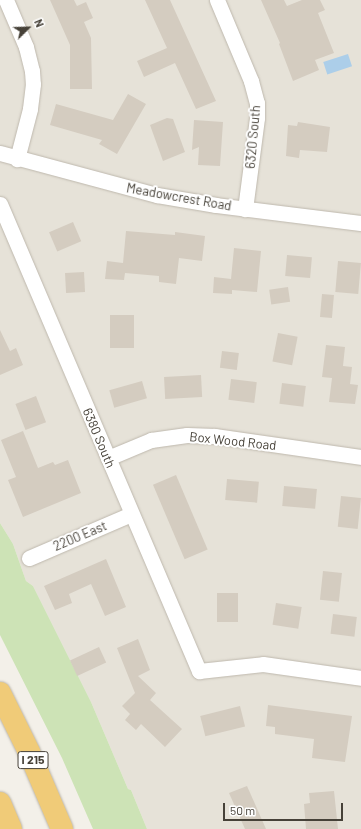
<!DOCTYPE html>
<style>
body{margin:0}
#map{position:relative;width:361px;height:829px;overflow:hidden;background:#f3f0e9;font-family:Barlow,sans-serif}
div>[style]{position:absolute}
.residential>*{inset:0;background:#e6e2d8}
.green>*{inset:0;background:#cde3b6}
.water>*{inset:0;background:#accee9;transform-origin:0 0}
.building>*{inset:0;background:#d4ccc0;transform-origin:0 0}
.roads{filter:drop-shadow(0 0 1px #beb8ad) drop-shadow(0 0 1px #beb8ad)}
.street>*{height:15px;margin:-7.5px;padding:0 7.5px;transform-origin:7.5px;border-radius:7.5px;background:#fff}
.highway>*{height:22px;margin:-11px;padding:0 11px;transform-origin:11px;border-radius:11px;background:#f0cb78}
span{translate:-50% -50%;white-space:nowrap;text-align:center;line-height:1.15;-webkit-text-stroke:4px #fff;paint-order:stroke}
.shield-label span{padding:1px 3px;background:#fff;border:1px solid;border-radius:3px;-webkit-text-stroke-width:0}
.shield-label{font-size:12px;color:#464138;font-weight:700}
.street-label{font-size:13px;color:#464138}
.north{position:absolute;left:8px;top:8px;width:40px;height:40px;-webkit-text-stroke:3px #fff;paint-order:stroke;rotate:67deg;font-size:11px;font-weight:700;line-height:16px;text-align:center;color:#464138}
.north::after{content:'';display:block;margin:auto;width:14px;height:18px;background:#464138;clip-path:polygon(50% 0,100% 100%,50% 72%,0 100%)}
.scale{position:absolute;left:223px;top:803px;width:120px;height:18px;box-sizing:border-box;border:2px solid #464138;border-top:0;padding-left:5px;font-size:12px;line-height:14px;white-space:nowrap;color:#464138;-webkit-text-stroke:3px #fff;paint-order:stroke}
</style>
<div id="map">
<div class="residential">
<div style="clip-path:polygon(0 0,361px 0,361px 829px,147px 829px,131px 790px,128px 789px,91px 702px,33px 586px,26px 581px,13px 544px,0 523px)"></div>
</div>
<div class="green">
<div style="clip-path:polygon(0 523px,13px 544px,26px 581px,33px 586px,91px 702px,128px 789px,131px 790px,147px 829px,93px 829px,62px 758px,0 635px)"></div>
</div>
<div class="water">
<div style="left:348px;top:54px;width:13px;height:26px;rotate:72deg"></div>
</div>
<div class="building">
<div style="clip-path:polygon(50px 0,74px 0,77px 6px,86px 2px,93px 18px,84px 22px,91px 38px,92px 89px,70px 89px,70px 45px)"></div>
<div style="clip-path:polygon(145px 0,170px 0,216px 101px,196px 109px,175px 63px,144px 77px,137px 61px,167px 48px)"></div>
<div style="clip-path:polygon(261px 0,284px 0,287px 6px,302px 0,320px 0,325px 10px,318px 13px,334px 53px,315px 60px,319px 70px,293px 81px,279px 44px,280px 43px)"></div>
<div style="clip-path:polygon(128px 94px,146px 104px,117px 154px,99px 144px,102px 140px,50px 125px,56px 104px,113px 120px)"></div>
<div style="clip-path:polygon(167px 118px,173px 119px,185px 152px,163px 161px,150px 125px)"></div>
<div style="clip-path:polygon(194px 120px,223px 122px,220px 166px,198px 165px,199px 147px,192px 150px)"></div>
<div style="clip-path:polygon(298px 122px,330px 127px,327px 152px,300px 150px,299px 158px,286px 156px,288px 125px,297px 126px)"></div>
<div style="left:73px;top:222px;width:21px;height:26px;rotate:67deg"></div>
<div style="clip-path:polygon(126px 231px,175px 235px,175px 232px,205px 236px,202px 261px,179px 258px,176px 284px,159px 282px,159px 276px,125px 273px,124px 280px,105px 279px,107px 261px,123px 263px)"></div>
<div style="clip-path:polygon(234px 248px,261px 251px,257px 292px,232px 290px,232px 294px,213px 293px,214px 277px,231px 279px)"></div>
<div style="left:287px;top:255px;width:25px;height:21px;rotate:5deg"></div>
<div style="left:338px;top:261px;width:23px;height:31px;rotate:5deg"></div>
<div style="left:84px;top:272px;width:20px;height:19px;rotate:87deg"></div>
<div style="left:288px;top:287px;width:15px;height:19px;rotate:82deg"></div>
<div style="left:322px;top:294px;width:12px;height:23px;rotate:5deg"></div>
<div style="left:110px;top:315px;width:24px;height:33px"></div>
<div style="clip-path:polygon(0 330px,10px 351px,16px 348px,23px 365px,0 375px)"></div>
<div style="left:278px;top:333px;width:20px;height:29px;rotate:11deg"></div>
<div style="clip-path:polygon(326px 345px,345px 347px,343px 366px,352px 367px,350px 384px,358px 385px,355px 404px,329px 402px,332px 378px,322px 377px)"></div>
<div style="left:222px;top:351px;width:17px;height:17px;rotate:7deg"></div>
<div style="left:201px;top:375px;width:22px;height:37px;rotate:87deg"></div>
<div style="left:231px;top:379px;width:26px;height:21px;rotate:7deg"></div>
<div style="left:142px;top:381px;width:18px;height:34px;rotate:74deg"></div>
<div style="left:282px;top:383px;width:24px;height:21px;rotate:7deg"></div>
<div style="left:36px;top:396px;width:28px;height:22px;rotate:69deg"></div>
<div style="clip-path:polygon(23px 431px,38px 468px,53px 462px,55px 465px,68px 460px,81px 493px,23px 517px,8px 480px,16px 477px,1px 440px)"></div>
<div style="left:176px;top:475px;width:81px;height:25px;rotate:67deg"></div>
<div style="left:227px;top:479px;width:32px;height:21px;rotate:5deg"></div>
<div style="left:284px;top:486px;width:33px;height:20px;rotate:5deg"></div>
<div style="left:341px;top:496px;width:20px;height:31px;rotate:6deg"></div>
<div style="clip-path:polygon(106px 559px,126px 607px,105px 616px,91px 584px,69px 594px,72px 603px,55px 610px,44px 586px)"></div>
<div style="left:323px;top:571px;width:19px;height:29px;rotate:6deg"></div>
<div style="left:217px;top:593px;width:21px;height:29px"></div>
<div style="left:276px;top:603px;width:26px;height:22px;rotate:9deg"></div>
<div style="left:333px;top:614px;width:24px;height:20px;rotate:7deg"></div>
<div style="clip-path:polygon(138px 639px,150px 670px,138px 676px,156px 693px,150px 700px,182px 729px,165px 747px,141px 724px,136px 730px,125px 720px,130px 714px,122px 706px,135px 693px,117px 648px)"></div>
<div style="left:99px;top:647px;width:17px;height:32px;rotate:65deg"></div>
<div style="clip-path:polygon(268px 705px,352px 716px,345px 762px,312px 758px,314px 739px,275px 734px,275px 727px,266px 726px)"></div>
<div style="left:240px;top:706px;width:21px;height:41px;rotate:76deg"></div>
<div style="clip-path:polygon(247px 786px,266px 829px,245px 829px,229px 793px)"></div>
<div style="clip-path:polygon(334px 791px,338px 829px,306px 829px,304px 804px,310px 803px,309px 793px)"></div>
</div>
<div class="roads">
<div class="street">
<div style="left:6px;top:0;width:51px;rotate:66.9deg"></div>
<div style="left:26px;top:47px;width:25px;rotate:76deg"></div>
<div style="left:32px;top:71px;width:13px;rotate:86deg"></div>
<div style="left:33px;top:84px;width:25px;rotate:97deg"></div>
<div style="left:30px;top:109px;width:52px;rotate:104.6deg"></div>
<div style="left:217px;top:0;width:88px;rotate:67.2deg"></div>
<div style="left:251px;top:81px;width:23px;rotate:75deg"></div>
<div style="left:257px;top:103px;width:15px;rotate:90deg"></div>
<div style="left:257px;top:118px;width:92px;rotate:97.5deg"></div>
<div style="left:0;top:153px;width:163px;rotate:15deg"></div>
<div style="left:157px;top:195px;width:60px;rotate:9.6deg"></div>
<div style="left:216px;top:205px;width:146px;rotate:7.1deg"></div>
<div style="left:0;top:204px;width:508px;rotate:66.92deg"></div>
<div style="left:199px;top:671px;width:64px;rotate:-6.2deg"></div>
<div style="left:263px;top:664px;width:99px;rotate:8.1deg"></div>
<div style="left:108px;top:458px;width:47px;rotate:-22.7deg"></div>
<div style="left:151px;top:440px;width:36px;rotate:-8deg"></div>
<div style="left:187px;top:435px;width:28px;rotate:2deg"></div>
<div style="left:215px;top:436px;width:148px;rotate:8.2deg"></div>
<div style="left:29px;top:558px;width:111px;rotate:-23.3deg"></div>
</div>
<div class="highway">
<div style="left:0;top:693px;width:66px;rotate:63.8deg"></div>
<div style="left:29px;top:752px;width:84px;rotate:66.8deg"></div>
<div style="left:0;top:803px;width:28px;rotate:67deg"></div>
</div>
</div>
<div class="shield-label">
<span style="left:33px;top:760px">I 215</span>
</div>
<div class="street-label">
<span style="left:253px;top:137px;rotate:-85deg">6320 South</span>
<span style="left:179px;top:197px;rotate:10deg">Meadowcrest Road</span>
<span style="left:99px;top:438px;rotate:67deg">6380 South</span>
<span style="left:233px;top:441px;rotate:6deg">Box Wood Road</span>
<span style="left:80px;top:536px;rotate:-23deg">2200 East</span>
</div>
<div class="north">N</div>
<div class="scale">50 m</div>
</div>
